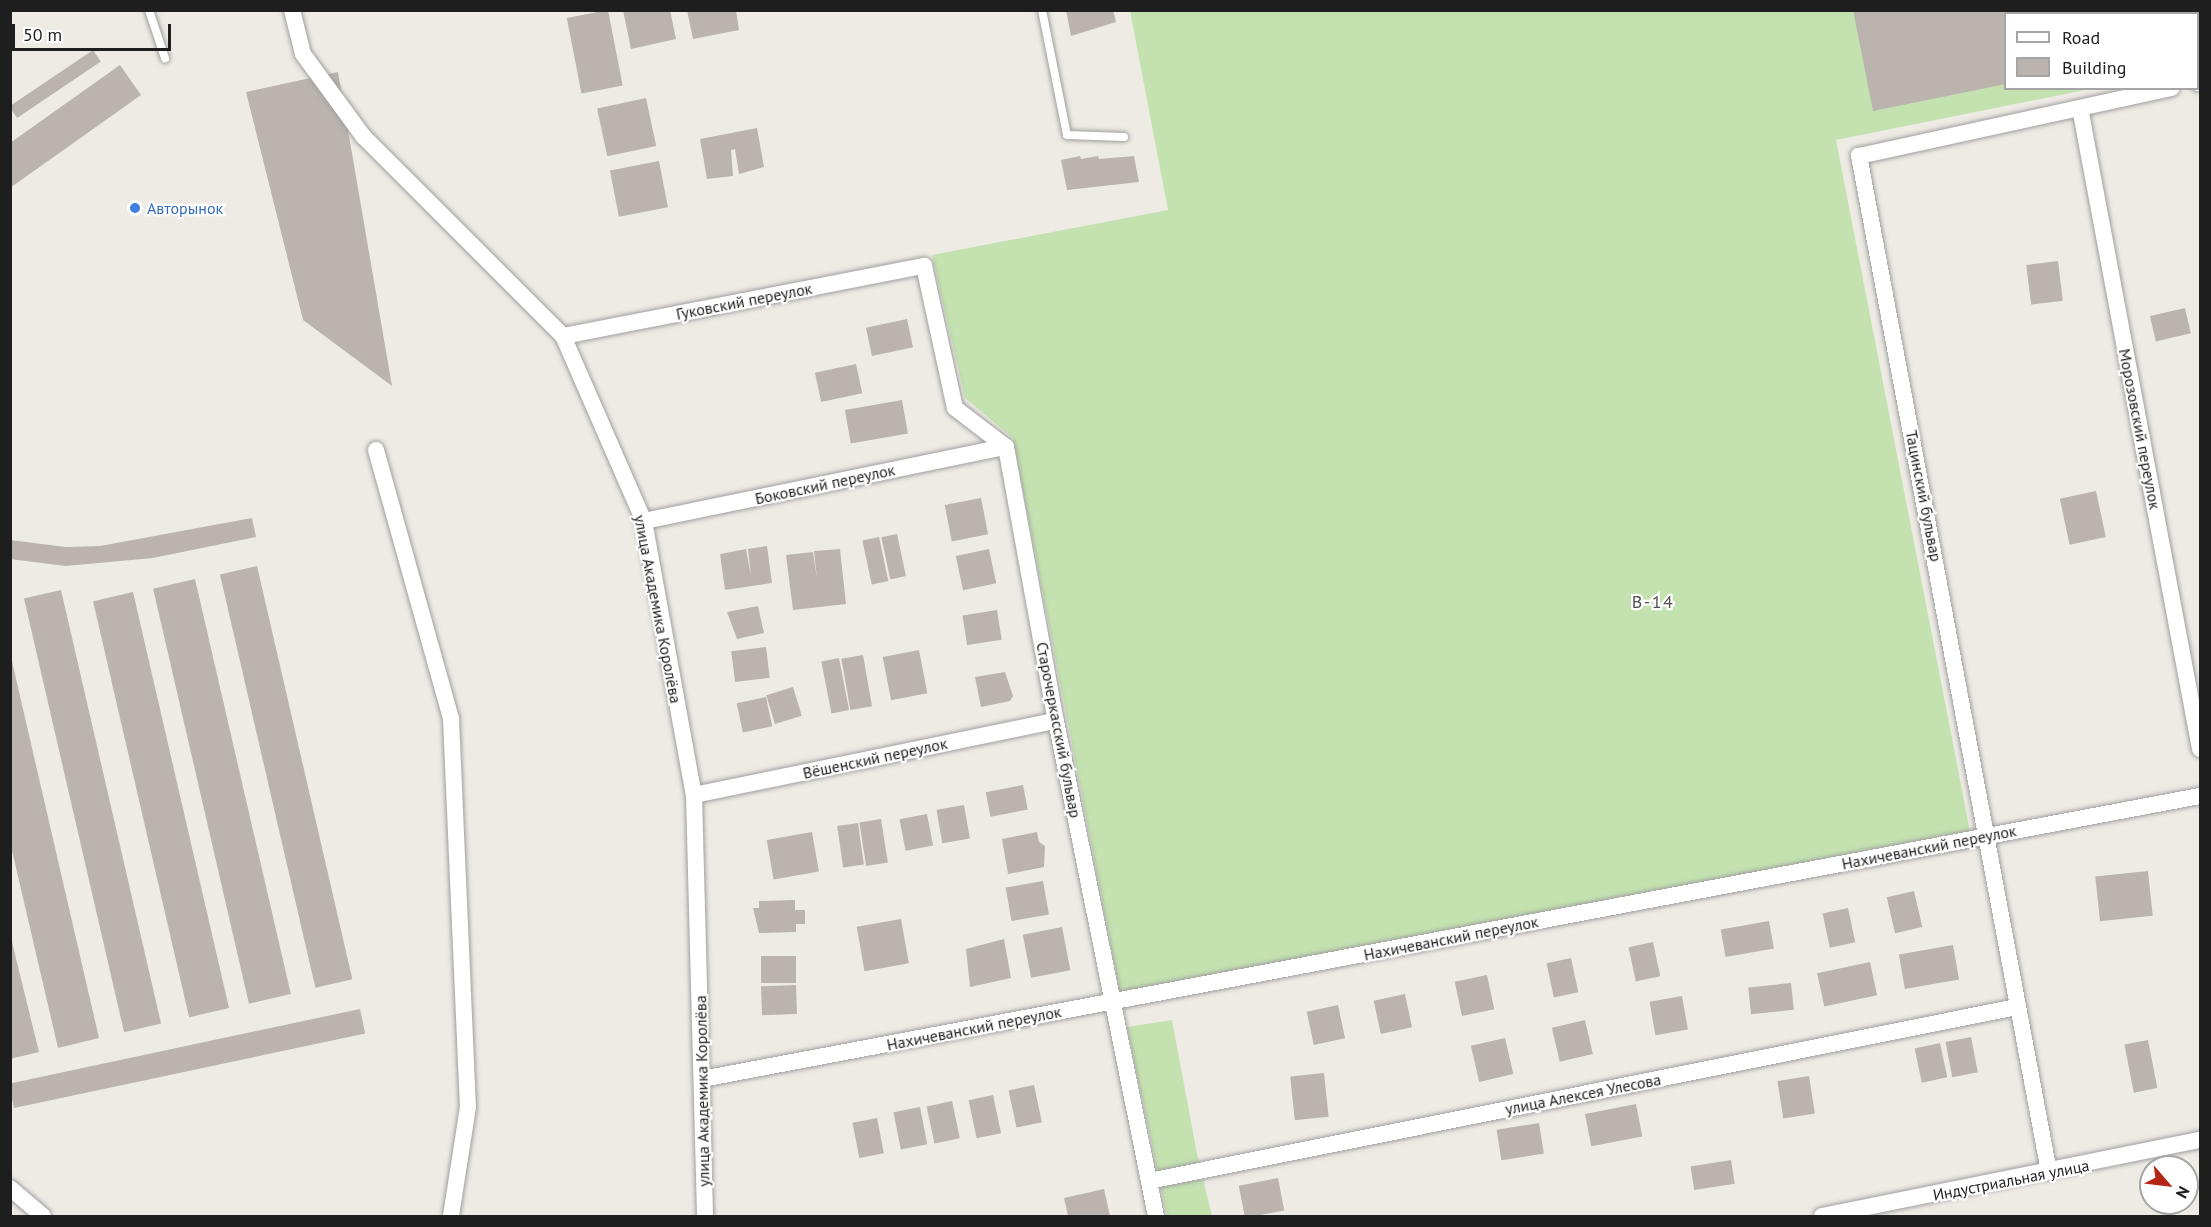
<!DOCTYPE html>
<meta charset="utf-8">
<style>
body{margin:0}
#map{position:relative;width:2211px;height:1227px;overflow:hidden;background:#eeebe5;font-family:"PT Sans",sans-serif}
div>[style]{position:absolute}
.grass>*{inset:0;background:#c4e2b0}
.building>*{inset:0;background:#bbb4ae;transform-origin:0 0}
.roads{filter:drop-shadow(0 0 2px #9f9f9f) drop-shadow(0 0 2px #9f9f9f)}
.lane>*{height:8px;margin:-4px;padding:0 4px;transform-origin:4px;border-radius:4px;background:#fff}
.street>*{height:16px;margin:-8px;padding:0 8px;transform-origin:8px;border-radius:8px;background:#fff}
.dots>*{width:16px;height:16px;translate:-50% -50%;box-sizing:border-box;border:3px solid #fff;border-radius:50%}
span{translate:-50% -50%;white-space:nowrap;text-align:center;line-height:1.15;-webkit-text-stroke:4.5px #fff;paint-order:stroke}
.shop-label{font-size:16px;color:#366cbe}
.left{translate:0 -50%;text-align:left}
.street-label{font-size:16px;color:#1e1e1e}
.neighbourhood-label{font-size:18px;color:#515151;letter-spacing:1.5px}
.frame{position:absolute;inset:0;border:12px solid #1e1e1e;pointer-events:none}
.legend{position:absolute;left:2004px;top:12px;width:195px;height:78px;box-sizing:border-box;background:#fff;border:2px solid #a5a5a5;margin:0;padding:8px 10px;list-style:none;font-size:18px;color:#1e1e1e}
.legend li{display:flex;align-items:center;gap:12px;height:30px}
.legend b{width:30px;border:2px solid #a5a5a5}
.north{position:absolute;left:2139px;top:1155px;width:60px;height:60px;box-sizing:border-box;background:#fff;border:2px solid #a5a5a5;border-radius:50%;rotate:118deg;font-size:16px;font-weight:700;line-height:24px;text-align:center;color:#1e1e1e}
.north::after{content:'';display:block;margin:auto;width:21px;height:27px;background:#b52516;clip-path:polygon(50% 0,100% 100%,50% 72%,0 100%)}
.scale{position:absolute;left:12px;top:24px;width:159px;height:27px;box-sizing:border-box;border:3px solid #1e1e1e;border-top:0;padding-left:8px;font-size:18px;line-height:21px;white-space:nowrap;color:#1e1e1e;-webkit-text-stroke:4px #fff;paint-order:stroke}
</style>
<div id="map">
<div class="grass">
<div style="clip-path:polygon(1130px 11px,2200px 11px,2198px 67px,2198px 14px,2006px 14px,2006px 88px,2090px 89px,1836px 140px,1970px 831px,1120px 993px,1013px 438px,965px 398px,932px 255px,1168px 210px)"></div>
<div style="clip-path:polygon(1172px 1020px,1197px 1154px,1212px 1216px,1167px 1216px,1127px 1027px)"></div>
</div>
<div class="building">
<div style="left:608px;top:10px;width:77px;height:42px;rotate:79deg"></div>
<div style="clip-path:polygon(623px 10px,670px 10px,676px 39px,631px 49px)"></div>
<div style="clip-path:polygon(687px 10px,736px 10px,739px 30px,693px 39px)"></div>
<div style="clip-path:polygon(1066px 10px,1113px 10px,1116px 22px,1071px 36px)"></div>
<div style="clip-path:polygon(1853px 10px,2200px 10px,2200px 44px,2198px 44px,2198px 14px,2006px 14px,2006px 84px,1873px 111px)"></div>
<div style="left:93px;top:50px;width:14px;height:101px;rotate:56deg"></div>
<div style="clip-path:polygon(120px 65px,141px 95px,10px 188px,10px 143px)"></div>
<div style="clip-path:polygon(338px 72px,392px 386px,303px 320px,246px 92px)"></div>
<div style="left:646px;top:98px;width:49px;height:50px;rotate:78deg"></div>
<div style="clip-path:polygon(757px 128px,764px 167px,739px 174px,735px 149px,731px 150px,733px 176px,707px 179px,700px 139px)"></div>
<div style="clip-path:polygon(1080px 156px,1081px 159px,1098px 156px,1099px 159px,1134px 156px,1139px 182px,1067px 190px,1061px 160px)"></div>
<div style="left:659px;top:161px;width:47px;height:50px;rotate:79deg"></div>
<div style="left:2058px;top:261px;width:40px;height:32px;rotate:83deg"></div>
<div style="left:2185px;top:308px;width:26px;height:36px;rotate:77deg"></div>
<div style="left:907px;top:319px;width:29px;height:42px;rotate:78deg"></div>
<div style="left:856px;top:364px;width:30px;height:42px;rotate:78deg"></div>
<div style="left:902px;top:400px;width:34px;height:58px;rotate:80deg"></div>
<div style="left:2096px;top:491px;width:47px;height:37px;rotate:78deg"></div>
<div style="left:981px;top:498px;width:37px;height:37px;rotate:79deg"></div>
<div style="clip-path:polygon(252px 518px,256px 537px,153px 558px,66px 566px,10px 559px,10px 540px,66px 547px,100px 546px)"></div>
<div style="left:897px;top:534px;width:43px;height:16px;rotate:78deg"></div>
<div style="left:879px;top:537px;width:45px;height:17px;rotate:78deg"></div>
<div style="clip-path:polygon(767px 546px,772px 583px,725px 590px,720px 554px,746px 549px,751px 576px,748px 549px)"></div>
<div style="clip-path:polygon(840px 549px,846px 604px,793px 610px,786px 555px,813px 552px,817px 579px,814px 551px)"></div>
<div style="left:989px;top:549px;width:35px;height:34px;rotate:78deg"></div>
<div style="left:257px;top:566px;width:424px;height:38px;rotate:77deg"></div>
<div style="left:195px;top:579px;width:426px;height:43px;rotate:77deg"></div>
<div style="left:61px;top:590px;width:445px;height:38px;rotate:77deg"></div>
<div style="left:133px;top:592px;width:427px;height:41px;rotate:77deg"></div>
<div style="clip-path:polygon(758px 606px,764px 633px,737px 639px,727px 612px)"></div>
<div style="left:997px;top:610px;width:30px;height:35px;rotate:81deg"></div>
<div style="left:766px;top:647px;width:31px;height:35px;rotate:83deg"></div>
<div style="left:919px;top:650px;width:44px;height:37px;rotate:79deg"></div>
<div style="left:863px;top:655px;width:52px;height:22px;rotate:80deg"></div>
<div style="clip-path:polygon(11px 657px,99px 1038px,58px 1048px,10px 842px)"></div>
<div style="left:839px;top:658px;width:53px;height:18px;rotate:79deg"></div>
<div style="clip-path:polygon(1005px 672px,1013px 696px,1010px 701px,981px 707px,975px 677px)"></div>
<div style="left:793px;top:687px;width:30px;height:28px;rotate:73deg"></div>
<div style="left:766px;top:697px;width:30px;height:30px;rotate:78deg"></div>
<div style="left:1023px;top:785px;width:25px;height:38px;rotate:79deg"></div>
<div style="left:964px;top:805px;width:34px;height:28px;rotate:80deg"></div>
<div style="left:927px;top:814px;width:32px;height:28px;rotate:79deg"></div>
<div style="left:881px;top:819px;width:44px;height:22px;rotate:81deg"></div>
<div style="left:858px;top:823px;width:42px;height:21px;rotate:82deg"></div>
<div style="left:812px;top:832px;width:40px;height:46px;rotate:80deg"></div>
<div style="clip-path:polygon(1037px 832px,1039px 842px,1045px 846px,1044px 867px,1008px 874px,1002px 839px)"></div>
<div style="left:2148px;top:871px;width:45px;height:53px;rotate:84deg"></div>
<div style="left:1043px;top:881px;width:34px;height:38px;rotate:80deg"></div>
<div style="left:1914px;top:891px;width:37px;height:28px;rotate:77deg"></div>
<div style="clip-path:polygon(795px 900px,795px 910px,805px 910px,805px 924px,796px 924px,796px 932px,759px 933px,753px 908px,759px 908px,759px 901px)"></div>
<div style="left:1848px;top:908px;width:35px;height:26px;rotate:78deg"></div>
<div style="left:901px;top:919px;width:45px;height:45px;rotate:80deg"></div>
<div style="left:1769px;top:921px;width:28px;height:49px;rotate:80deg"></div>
<div style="left:1062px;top:927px;width:44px;height:40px;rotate:79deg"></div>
<div style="clip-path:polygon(10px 934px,39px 1052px,10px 1059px)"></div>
<div style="clip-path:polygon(1004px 939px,1011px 978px,970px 987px,966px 949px)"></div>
<div style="left:1653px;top:942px;width:35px;height:25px;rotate:78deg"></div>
<div style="left:1953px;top:945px;width:35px;height:55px;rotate:80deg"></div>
<div style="left:796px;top:956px;width:27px;height:35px;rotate:90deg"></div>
<div style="left:1571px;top:958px;width:35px;height:25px;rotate:78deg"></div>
<div style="left:1870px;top:962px;width:34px;height:54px;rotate:78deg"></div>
<div style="left:1487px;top:975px;width:35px;height:33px;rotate:78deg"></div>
<div style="left:1791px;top:983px;width:27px;height:43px;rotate:84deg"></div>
<div style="left:796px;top:985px;width:29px;height:35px;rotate:88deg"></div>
<div style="left:1405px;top:994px;width:34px;height:32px;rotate:78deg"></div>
<div style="left:1682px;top:996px;width:34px;height:33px;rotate:80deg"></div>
<div style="left:1338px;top:1005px;width:34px;height:32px;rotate:78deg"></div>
<div style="left:360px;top:1009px;width:25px;height:359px;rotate:78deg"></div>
<div style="left:1585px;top:1020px;width:35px;height:34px;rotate:77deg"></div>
<div style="left:1971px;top:1037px;width:36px;height:26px;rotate:79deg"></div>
<div style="left:1505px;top:1038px;width:37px;height:35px;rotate:77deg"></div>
<div style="left:2148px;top:1040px;width:49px;height:24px;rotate:79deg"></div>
<div style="left:1940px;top:1043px;width:35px;height:26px;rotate:78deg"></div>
<div style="left:1324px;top:1073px;width:44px;height:34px;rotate:84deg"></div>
<div style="left:1809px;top:1076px;width:38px;height:32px;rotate:81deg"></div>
<div style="left:1034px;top:1085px;width:38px;height:26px;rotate:78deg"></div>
<div style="left:993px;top:1095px;width:39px;height:25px;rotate:78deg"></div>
<div style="left:952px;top:1101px;width:38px;height:26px;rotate:78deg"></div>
<div style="left:1636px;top:1104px;width:33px;height:52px;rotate:79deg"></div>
<div style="left:920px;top:1107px;width:38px;height:27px;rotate:79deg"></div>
<div style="left:877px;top:1118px;width:36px;height:25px;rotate:79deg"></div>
<div style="left:1539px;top:1123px;width:31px;height:43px;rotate:81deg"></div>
<div style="left:1731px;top:1160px;width:24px;height:41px;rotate:81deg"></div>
<div style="left:1278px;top:1178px;width:33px;height:40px;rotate:79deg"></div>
<div style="clip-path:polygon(1104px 1189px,1110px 1216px,1068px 1216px,1064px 1198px)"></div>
</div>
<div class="roads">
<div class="lane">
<div style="left:149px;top:10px;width:51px;rotate:71.6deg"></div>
<div style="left:1042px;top:10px;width:127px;rotate:78.7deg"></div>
<div style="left:1067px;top:135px;width:57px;rotate:2deg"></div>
</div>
<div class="street">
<div style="left:292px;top:10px;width:45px;rotate:76deg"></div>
<div style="left:303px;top:54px;width:102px;rotate:53.8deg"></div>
<div style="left:363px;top:136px;width:283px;rotate:45deg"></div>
<div style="left:563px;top:336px;width:202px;rotate:66.4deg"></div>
<div style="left:644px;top:521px;width:279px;rotate:79.7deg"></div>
<div style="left:694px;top:795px;width:421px;rotate:88.5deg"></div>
<div style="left:2198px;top:83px;width:2px"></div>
<div style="left:2080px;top:108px;width:652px;rotate:79.4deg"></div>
<div style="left:563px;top:336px;width:368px;rotate:-11deg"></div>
<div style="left:924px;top:266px;width:145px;rotate:77.7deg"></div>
<div style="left:955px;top:408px;width:64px;rotate:37.4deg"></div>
<div style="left:1006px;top:447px;width:279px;rotate:79.7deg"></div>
<div style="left:1056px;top:721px;width:505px;rotate:78.58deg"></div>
<div style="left:376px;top:450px;width:279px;rotate:74.4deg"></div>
<div style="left:451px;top:719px;width:388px;rotate:87.5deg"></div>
<div style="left:468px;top:1107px;width:110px;rotate:98.9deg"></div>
<div style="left:644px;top:521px;width:369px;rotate:-11.6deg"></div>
<div style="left:694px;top:795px;width:369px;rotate:-11.6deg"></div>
<div style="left:702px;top:1079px;width:1524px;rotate:-10.7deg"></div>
<div style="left:2049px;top:1172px;width:1034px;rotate:-100.59deg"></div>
<div style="left:1859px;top:156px;width:320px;rotate:-12.3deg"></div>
<div style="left:1149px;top:1181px;width:885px;rotate:-11.34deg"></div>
<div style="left:10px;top:1188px;width:43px;rotate:40.3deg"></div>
<div style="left:1822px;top:1216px;width:386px;rotate:-11.4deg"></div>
</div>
</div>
<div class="dots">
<div style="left:135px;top:208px;background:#3f7fe0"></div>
</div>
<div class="shop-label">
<span class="left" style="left:147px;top:208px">Авторынок</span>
</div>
<div class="street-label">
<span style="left:744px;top:301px;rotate:-11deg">Гуковский переулок</span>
<span style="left:2140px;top:429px;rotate:79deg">Морозовский переулок</span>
<span style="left:825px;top:484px;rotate:-12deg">Боковский переулок</span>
<span style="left:1924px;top:496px;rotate:79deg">Тацинский бульвар</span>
<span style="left:658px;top:609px;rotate:79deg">улица Академика Королёва</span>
<span style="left:1059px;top:730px;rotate:79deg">Старочеркасский бульвар</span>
<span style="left:875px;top:758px;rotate:-12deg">Вёшенский переулок</span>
<span style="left:1929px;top:847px;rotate:-11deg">Нахичеванский переулок</span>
<span style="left:1451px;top:938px;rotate:-11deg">Нахичеванский переулок</span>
<span style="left:974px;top:1028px;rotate:-11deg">Нахичеванский переулок</span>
<span style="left:702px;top:1091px;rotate:-91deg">улица Академика Королёва</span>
<span style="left:1583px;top:1094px;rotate:-11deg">улица Алексея Улесова</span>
<span style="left:2011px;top:1180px;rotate:-11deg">Индустриальная улица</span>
</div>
<div class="neighbourhood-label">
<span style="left:1653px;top:602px">В-14</span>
</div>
<div class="frame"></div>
<ul class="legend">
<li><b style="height:8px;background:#fff"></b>Road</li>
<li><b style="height:16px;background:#bbb4ae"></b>Building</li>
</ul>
<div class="north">N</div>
<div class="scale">50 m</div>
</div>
